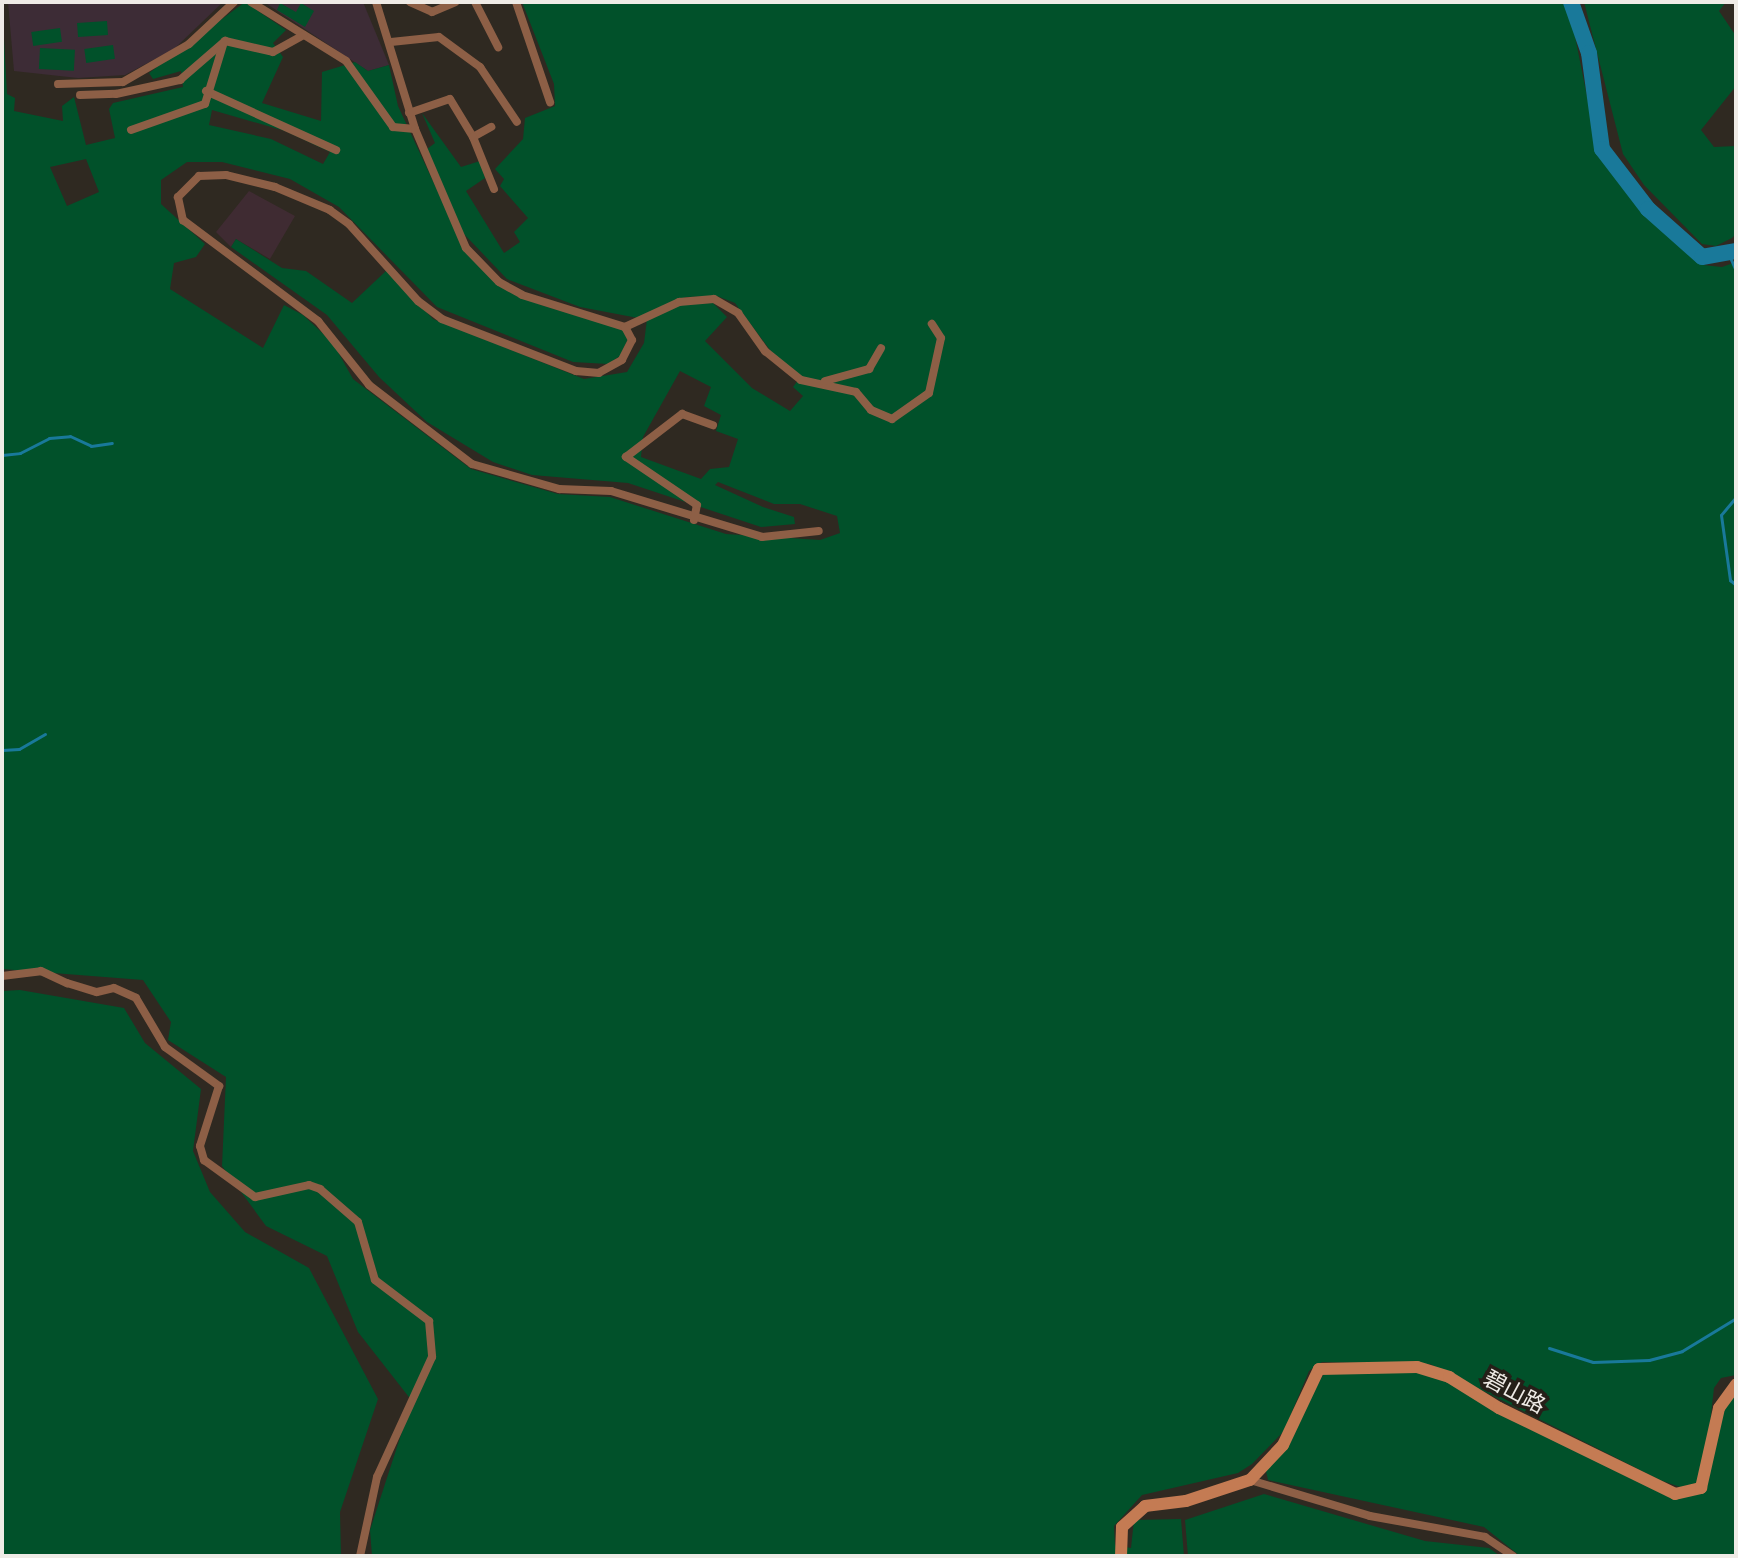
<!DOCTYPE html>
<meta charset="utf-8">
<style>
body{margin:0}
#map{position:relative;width:1738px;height:1558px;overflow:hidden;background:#2f2921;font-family:"Golos Text","Noto Sans TC",sans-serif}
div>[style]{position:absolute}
.industrial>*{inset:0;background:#3f2b32}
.education>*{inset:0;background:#3d2c36}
.green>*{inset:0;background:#01512a;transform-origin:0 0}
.stream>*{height:3px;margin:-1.5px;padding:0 1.5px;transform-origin:1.5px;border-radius:1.5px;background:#19799a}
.river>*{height:16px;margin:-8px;padding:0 8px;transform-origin:8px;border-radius:8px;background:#19799a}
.street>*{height:8px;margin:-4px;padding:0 4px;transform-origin:4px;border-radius:4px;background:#8d5f46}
.secondary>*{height:12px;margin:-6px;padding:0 6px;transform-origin:6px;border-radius:6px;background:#c47b53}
span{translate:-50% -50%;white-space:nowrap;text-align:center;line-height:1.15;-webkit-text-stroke:7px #251f18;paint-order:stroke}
.street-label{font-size:22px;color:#efebe6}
.frame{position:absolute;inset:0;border:4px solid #efebe6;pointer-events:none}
</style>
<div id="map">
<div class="industrial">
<div style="clip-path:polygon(249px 191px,295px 216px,270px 259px,236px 239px,231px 247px,216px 232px)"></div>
</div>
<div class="education">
<div style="clip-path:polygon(8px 2px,223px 2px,174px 49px,125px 75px,78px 78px,14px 71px)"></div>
<div style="clip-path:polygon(264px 2px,363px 2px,389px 65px,368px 71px)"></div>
</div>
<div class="green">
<div style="clip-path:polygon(evenodd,2px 2px,7px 94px,15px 98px,14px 111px,63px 121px,62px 106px,74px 97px,86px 145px,115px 138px,109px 109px,113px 103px,183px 87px,181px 71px,153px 79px,149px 73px,245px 2px,286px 30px,273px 43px,283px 57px,262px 103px,321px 121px,322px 72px,355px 62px,368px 71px,389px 65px,398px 106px,465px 250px,500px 286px,541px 305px,622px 329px,628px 339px,620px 356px,608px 364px,573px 362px,437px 307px,339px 207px,290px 179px,222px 162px,187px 162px,161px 180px,161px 204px,205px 244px,196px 257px,174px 263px,170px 289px,263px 348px,284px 305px,303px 315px,333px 343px,353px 379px,471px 469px,558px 494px,610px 497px,726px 534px,820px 540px,840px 533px,837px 516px,800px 504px,774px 504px,718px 482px,715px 485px,763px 507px,794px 517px,795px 524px,761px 527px,628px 483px,532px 475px,493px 462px,427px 422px,379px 377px,327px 315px,231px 247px,236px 239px,282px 268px,306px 271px,352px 303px,387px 270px,433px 319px,584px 379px,627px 372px,644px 343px,647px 319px,679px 305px,713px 303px,727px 317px,705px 341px,752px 388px,790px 411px,803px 396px,793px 387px,801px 376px,773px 354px,735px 303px,717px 296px,686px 297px,638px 318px,580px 307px,507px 279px,463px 233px,427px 149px,435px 143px,422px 113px,461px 167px,480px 161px,485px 178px,466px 191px,504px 253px,520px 242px,514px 232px,528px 218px,500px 186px,504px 179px,495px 169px,523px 139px,525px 118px,555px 106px,554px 84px,522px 2px,1564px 2px,1572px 21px,1598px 152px,1634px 198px,1703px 265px,1722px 267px,1736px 262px,1736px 1375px,1721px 1378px,1714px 1388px,1705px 1467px,1697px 1483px,1680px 1487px,1660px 1480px,1430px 1364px,1322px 1362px,1309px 1371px,1284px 1431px,1252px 1464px,1238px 1473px,1142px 1495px,1114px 1526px,1115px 1545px,1131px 1548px,1134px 1520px,1181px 1519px,1184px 1556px,372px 1556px,370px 1530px,412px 1401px,358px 1332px,327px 1256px,266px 1226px,222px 1166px,226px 1077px,168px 1040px,171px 1022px,143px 980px,2px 969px,2px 2px,212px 110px,285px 131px,330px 152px,323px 164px,271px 139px,209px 125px,212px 110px,2px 2px,86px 159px,99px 192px,67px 206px,50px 167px,86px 159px,2px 2px,680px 371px,711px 387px,704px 406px,721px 415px,716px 431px,738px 439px,729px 467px,710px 469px,701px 479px,641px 457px,643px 437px,680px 371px)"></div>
<div style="clip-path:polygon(1584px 2px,1726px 2px,1719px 11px,1736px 36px,1736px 86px,1701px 130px,1714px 147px,1736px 146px,1736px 234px,1732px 238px,1716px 246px,1702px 244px,1644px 185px,1623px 154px)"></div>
<div style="clip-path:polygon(280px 3px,296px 12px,301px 3px,314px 11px,305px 27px,277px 10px)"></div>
<div style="left:107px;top:21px;width:14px;height:30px;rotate:86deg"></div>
<div style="left:60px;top:28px;width:14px;height:29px;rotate:82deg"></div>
<div style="left:113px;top:45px;width:14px;height:29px;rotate:82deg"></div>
<div style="left:40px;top:48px;width:35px;height:21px;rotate:3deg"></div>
<div style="clip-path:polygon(20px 990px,124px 1008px,145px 1043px,201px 1089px,193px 1151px,210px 1192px,245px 1232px,309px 1268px,378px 1399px,340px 1512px,341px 1556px,2px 1556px,2px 991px)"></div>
<div style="clip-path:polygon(1413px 1371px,1439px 1377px,1671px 1497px,1707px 1485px,1720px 1418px,1736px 1390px,1736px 1556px,1520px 1556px,1484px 1527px,1268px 1480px,1266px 1471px,1325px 1372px)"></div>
<div style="clip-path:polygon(1264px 1494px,1425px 1541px,1489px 1548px,1500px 1556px,1188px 1556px,1185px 1520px)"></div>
</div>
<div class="stream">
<div style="left:1729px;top:255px;width:17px;rotate:66deg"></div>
<div style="left:2px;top:455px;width:18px;rotate:-6deg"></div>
<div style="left:20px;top:453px;width:33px;rotate:-27deg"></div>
<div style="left:49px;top:438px;width:21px;rotate:-5deg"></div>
<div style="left:70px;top:436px;width:23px;rotate:25deg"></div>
<div style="left:91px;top:446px;width:21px;rotate:-8deg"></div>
<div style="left:1736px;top:497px;width:23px;rotate:130deg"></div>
<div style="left:1721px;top:515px;width:66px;rotate:82.1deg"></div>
<div style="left:1730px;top:580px;width:8px;rotate:40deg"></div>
<div style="left:2px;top:750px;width:17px;rotate:-3deg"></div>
<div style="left:19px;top:749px;width:30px;rotate:-30deg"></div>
<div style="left:1549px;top:1348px;width:46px;rotate:17.7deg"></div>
<div style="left:1593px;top:1362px;width:56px;rotate:-2deg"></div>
<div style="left:1649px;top:1360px;width:34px;rotate:-15deg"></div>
<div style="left:1682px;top:1351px;width:63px;rotate:-31.4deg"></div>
</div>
<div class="river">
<div style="left:1571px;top:2px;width:54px;rotate:70.6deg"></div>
<div style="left:1589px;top:53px;width:97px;rotate:82.3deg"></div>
<div style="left:1602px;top:149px;width:76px;rotate:52.5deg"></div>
<div style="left:1648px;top:209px;width:72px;rotate:41.6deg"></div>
<div style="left:1702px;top:257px;width:35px;rotate:-10deg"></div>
</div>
<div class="street">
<div style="left:251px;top:2px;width:112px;rotate:31.8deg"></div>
<div style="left:346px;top:61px;width:81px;rotate:54.5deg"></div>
<div style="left:393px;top:127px;width:22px;rotate:5deg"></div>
<div style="left:376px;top:2px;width:133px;rotate:72.9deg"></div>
<div style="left:415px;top:129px;width:129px;rotate:66.8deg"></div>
<div style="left:466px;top:248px;width:47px;rotate:45.9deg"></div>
<div style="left:499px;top:282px;width:26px;rotate:29deg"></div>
<div style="left:522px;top:295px;width:108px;rotate:17.3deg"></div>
<div style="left:625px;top:327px;width:15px;rotate:62deg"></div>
<div style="left:632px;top:340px;width:22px;rotate:117deg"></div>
<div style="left:622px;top:360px;width:26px;rotate:151deg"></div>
<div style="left:599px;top:373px;width:23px;rotate:-175deg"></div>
<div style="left:576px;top:371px;width:144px;rotate:-158.8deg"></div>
<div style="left:442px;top:319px;width:30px;rotate:-143deg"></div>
<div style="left:418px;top:301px;width:103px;rotate:-131.9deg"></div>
<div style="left:349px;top:224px;width:24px;rotate:-144deg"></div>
<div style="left:330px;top:210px;width:60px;rotate:-157.3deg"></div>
<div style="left:275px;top:187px;width:50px;rotate:-166.2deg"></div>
<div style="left:226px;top:175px;width:27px;rotate:178deg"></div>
<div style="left:199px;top:176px;width:30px;rotate:135deg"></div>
<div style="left:178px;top:197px;width:24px;rotate:78deg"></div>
<div style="left:183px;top:220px;width:169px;rotate:36.8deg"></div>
<div style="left:318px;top:321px;width:82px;rotate:51.4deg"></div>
<div style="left:369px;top:385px;width:130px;rotate:37.5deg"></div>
<div style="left:472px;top:464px;width:91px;rotate:16deg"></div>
<div style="left:559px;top:489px;width:52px;rotate:2.2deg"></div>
<div style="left:611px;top:491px;width:158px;rotate:16.9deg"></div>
<div style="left:762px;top:537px;width:57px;rotate:-6deg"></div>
<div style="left:410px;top:2px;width:24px;rotate:24deg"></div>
<div style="left:432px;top:12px;width:25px;rotate:-23deg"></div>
<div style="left:475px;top:2px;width:51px;rotate:62.9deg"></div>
<div style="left:516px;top:2px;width:106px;rotate:71.2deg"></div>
<div style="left:391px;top:42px;width:48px;rotate:-5.9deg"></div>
<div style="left:439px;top:37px;width:51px;rotate:36.2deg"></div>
<div style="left:480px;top:67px;width:66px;rotate:56.1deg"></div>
<div style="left:58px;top:84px;width:65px;rotate:-1.8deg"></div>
<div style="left:123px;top:82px;width:76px;rotate:-29.9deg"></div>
<div style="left:189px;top:44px;width:62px;rotate:-43deg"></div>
<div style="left:206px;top:91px;width:143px;rotate:24.4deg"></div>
<div style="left:80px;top:95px;width:36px;rotate:-2deg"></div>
<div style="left:116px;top:94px;width:66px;rotate:-12.3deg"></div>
<div style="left:180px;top:80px;width:60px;rotate:-40.9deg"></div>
<div style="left:225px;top:41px;width:49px;rotate:12.9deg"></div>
<div style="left:273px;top:52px;width:35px;rotate:-29deg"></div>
<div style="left:409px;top:113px;width:43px;rotate:-18.9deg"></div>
<div style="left:450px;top:99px;width:44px;rotate:58.8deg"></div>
<div style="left:473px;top:137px;width:21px;rotate:-29deg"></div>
<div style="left:131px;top:130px;width:78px;rotate:-19.4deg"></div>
<div style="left:205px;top:104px;width:65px;rotate:-73deg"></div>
<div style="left:473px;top:137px;width:56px;rotate:68deg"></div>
<div style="left:625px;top:327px;width:60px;rotate:-24.8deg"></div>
<div style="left:679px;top:302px;width:35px;rotate:-5deg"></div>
<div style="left:714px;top:299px;width:28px;rotate:30deg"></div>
<div style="left:738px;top:313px;width:47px;rotate:54.6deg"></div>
<div style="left:765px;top:351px;width:46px;rotate:38.9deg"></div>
<div style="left:801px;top:380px;width:56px;rotate:12.3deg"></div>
<div style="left:856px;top:392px;width:23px;rotate:50deg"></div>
<div style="left:871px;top:410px;width:23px;rotate:23deg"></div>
<div style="left:892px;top:419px;width:45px;rotate:-35.1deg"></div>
<div style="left:929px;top:393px;width:56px;rotate:-77.7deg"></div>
<div style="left:941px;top:338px;width:17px;rotate:-123deg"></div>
<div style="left:825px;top:381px;width:46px;rotate:-15.3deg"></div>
<div style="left:869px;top:369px;width:24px;rotate:-60deg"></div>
<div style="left:694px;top:520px;width:15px;rotate:-79deg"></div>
<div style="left:697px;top:505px;width:86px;rotate:-145.9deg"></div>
<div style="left:626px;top:457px;width:71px;rotate:-37.5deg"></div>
<div style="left:682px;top:414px;width:33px;rotate:20deg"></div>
<div style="left:2px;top:976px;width:39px;rotate:-7deg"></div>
<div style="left:41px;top:971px;width:29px;rotate:25deg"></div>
<div style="left:67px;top:983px;width:31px;rotate:17deg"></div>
<div style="left:97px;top:992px;width:17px;rotate:-13deg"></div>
<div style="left:114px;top:988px;width:24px;rotate:24deg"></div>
<div style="left:136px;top:998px;width:57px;rotate:59.4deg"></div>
<div style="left:165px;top:1047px;width:67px;rotate:35.8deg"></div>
<div style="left:219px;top:1086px;width:63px;rotate:107.6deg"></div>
<div style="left:200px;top:1146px;width:15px;rotate:74deg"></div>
<div style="left:204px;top:1160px;width:63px;rotate:36deg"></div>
<div style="left:255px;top:1197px;width:55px;rotate:-12.5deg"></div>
<div style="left:309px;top:1185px;width:12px;rotate:20deg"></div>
<div style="left:320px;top:1189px;width:50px;rotate:41deg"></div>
<div style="left:358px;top:1222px;width:60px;rotate:73.7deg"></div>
<div style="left:375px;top:1280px;width:68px;rotate:37.2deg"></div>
<div style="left:429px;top:1321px;width:36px;rotate:85deg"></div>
<div style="left:432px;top:1357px;width:132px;rotate:114.6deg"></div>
<div style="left:377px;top:1477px;width:81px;rotate:102.1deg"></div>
<div style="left:1250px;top:1480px;width:125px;rotate:16.7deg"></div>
<div style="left:1370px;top:1516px;width:117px;rotate:10.3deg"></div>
<div style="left:1485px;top:1537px;width:34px;rotate:34deg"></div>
</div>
<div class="secondary">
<div style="left:1121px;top:1556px;width:29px;rotate:-88deg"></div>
<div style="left:1122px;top:1527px;width:31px;rotate:-42deg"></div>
<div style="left:1145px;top:1506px;width:41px;rotate:-7deg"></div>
<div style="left:1186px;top:1501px;width:67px;rotate:-18.2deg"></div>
<div style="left:1250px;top:1480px;width:48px;rotate:-46.7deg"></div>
<div style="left:1283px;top:1445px;width:84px;rotate:-64.7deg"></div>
<div style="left:1319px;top:1369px;width:98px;rotate:-1.2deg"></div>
<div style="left:1417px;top:1367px;width:34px;rotate:17deg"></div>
<div style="left:1449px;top:1377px;width:59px;rotate:31.8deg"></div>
<div style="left:1499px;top:1408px;width:196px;rotate:26deg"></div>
<div style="left:1675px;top:1494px;width:27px;rotate:-13deg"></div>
<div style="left:1701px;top:1488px;width:82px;rotate:-77.3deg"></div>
<div style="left:1719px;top:1408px;width:29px;rotate:-54deg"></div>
</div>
<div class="street-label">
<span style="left:1515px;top:1391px;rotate:28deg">碧山路</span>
</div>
<div class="frame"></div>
</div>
